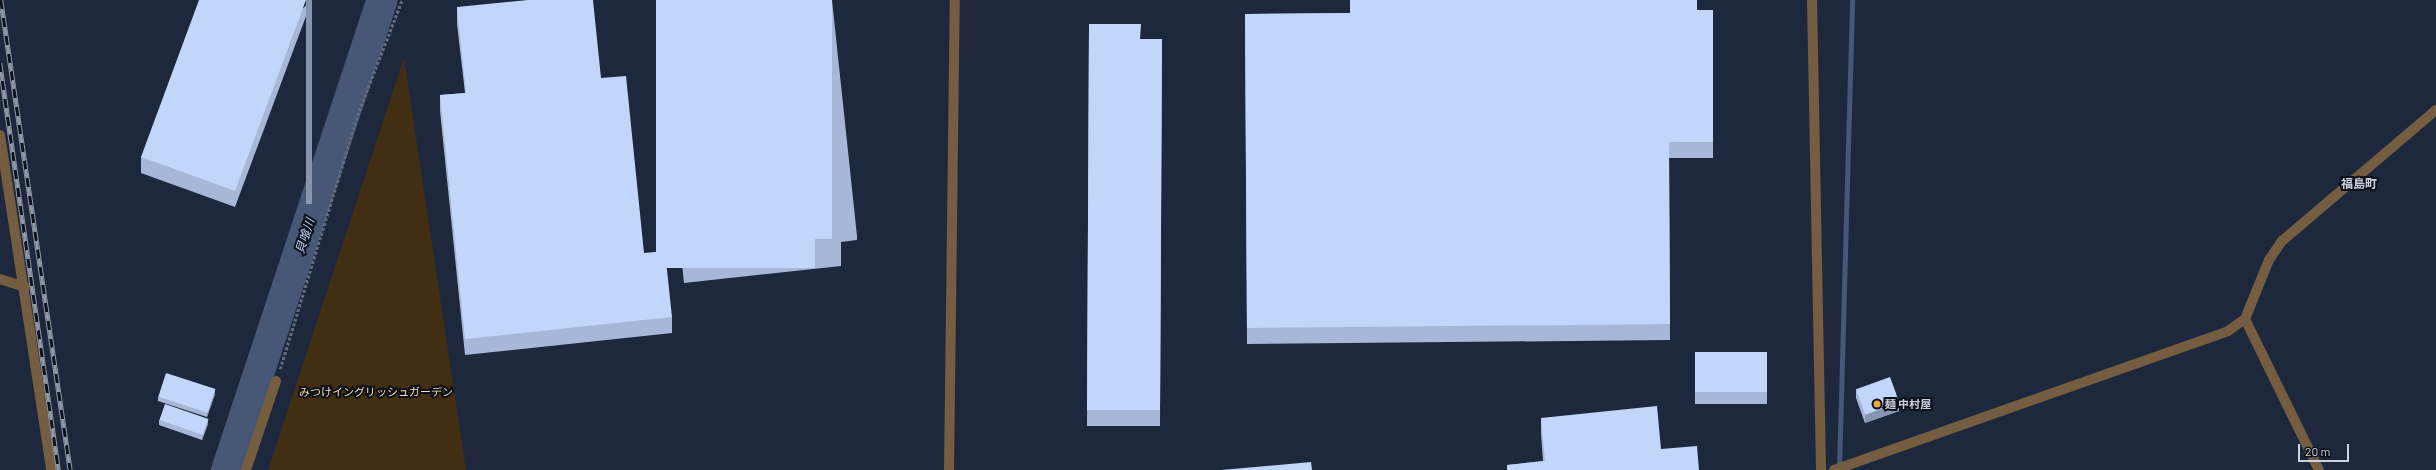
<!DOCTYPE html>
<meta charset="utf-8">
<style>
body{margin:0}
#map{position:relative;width:2436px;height:470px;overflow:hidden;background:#1e283c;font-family:Barlow,"Noto Sans JP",sans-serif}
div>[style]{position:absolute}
.green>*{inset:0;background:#422e12}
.stream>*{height:5px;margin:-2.5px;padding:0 2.5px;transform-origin:2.5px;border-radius:2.5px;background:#475776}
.river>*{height:31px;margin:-15.5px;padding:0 15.5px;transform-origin:15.5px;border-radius:15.5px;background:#475776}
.path>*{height:2.5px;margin-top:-1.25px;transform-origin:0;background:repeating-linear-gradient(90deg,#626a7c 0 3px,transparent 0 5px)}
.minor>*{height:10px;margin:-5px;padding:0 5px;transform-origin:5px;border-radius:5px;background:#745d40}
.rail>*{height:4.5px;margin-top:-2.25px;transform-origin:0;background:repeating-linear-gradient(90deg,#0c111a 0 9px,#9098a7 0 18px);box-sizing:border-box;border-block:1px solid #9098a7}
.wall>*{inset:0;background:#a7b7d7;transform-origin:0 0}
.shaded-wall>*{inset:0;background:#8895af;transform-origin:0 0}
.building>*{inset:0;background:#c2d5fa;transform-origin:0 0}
.dots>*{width:11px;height:11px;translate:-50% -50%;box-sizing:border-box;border:2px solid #0c111a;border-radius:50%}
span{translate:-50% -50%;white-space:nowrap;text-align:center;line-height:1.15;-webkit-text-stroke:4px #0c111a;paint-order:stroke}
.park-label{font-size:11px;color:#ffdbb0}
.poi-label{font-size:11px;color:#cbd2df;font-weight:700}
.left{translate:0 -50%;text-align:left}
.neighbourhood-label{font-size:12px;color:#cbd2df;font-weight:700}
.water-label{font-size:12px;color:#c3d5f7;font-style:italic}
.scale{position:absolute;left:2298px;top:444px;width:51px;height:18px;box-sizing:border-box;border:2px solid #cbd2df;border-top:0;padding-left:5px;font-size:12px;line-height:14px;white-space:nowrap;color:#cbd2df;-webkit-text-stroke:3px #0c111a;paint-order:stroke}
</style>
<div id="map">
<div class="green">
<div style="clip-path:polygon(404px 58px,466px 470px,268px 470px)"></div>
</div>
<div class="stream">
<div style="left:1839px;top:469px;width:469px;rotate:-88.4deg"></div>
</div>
<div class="river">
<div style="left:226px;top:470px;width:495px;rotate:-71.7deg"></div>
</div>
<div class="path">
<div style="left:280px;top:369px;width:270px;rotate:-73deg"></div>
<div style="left:359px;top:111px;width:119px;rotate:-68.8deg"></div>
</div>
<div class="minor">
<div style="left:1812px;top:0;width:470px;rotate:88.9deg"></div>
<div style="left:0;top:135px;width:339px;rotate:81.3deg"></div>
<div style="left:0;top:279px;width:26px;rotate:18deg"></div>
<div style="left:2245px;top:319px;width:168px;rotate:63.9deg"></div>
<div style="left:246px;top:470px;width:94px;rotate:-71.4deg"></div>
<div style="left:949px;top:470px;width:470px;rotate:-89.3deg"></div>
<div style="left:1834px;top:470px;width:418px;rotate:-19.4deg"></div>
<div style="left:2228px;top:331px;width:21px;rotate:-35deg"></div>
<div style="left:2245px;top:319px;width:64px;rotate:-67.9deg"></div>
<div style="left:2269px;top:260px;width:23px;rotate:-56deg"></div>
<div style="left:2282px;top:241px;width:202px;rotate:-40.4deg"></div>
</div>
<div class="rail">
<div style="left:1px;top:0;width:475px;rotate:81.6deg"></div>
<div style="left:0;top:63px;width:411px;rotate:81.8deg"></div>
</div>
<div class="wall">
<div style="clip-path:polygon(312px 0,235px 207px,141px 173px,141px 157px)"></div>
<div style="clip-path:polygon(656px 0,832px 0,857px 236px,857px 240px,841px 242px,841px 266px,684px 283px,656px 12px)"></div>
<div style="clip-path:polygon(457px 7px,601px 78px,644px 253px,672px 317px,672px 333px,465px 355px,440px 111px,440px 95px,465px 93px,457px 24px)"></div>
<div style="clip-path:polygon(1713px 10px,1713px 158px,1669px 158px,1670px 340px,1247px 344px,1245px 14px)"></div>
<div style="clip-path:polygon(1089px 24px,1141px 39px,1162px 39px,1160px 426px,1087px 426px)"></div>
<div style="left:1767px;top:352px;width:52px;height:72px;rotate:90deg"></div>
<div style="clip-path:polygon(1856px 389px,1899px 411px,1865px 423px,1856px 398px)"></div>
<div style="clip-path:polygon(215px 394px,207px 417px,158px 401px,158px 397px)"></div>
<div style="clip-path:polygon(1541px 418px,1661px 449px,1699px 470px,1507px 470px,1507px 465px,1543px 461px,1541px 434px)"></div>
<div style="clip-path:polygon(159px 420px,208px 424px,202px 440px,159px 425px)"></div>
</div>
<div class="shaded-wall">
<div style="left:306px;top:0;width:6px;height:204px"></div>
<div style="clip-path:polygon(215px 389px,215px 394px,207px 417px,207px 413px)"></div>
<div style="clip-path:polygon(1899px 402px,1899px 411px,1865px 423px,1865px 414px)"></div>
<div style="clip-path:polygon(208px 419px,208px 424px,202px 440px,202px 436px)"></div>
</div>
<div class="building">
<div style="clip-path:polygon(199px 0,306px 0,235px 191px,141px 157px)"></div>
<div style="clip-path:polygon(528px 0,593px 0,601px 78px,626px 76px,644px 253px,665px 251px,672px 317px,465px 339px,440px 95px,466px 93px,457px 7px)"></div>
<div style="left:656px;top:0;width:159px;height:268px"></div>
<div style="left:815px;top:0;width:17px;height:239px"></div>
<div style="clip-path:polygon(1350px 0,1697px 0,1697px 10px,1713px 10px,1713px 142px,1669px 142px,1670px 324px,1247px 328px,1245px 14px,1350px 13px)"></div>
<div style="clip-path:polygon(1089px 24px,1141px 24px,1140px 39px,1162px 39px,1160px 410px,1087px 410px)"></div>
<div style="left:1767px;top:352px;width:40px;height:72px;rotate:90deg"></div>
<div style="left:166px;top:373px;width:52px;height:25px;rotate:18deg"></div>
<div style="left:1890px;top:377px;width:27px;height:36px;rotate:70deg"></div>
<div style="left:165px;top:404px;width:46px;height:17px;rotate:19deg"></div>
<div style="clip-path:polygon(1657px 406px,1661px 449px,1697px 446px,1699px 470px,1507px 470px,1507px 465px,1545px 461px,1541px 418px)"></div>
<div style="clip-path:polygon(1311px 462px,1312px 470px,1221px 470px)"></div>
</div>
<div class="dots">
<div style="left:1877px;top:404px;background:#efa73e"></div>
</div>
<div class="park-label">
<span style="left:376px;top:392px">みつけイングリッシュガーデン</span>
</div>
<div class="poi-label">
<span class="left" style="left:1885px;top:404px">麺 中村屋</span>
</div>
<div class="neighbourhood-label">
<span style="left:2359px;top:184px">福島町</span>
</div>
<div class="water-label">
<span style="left:305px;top:236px;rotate:-72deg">貝喰川</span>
</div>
<div class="scale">20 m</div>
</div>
